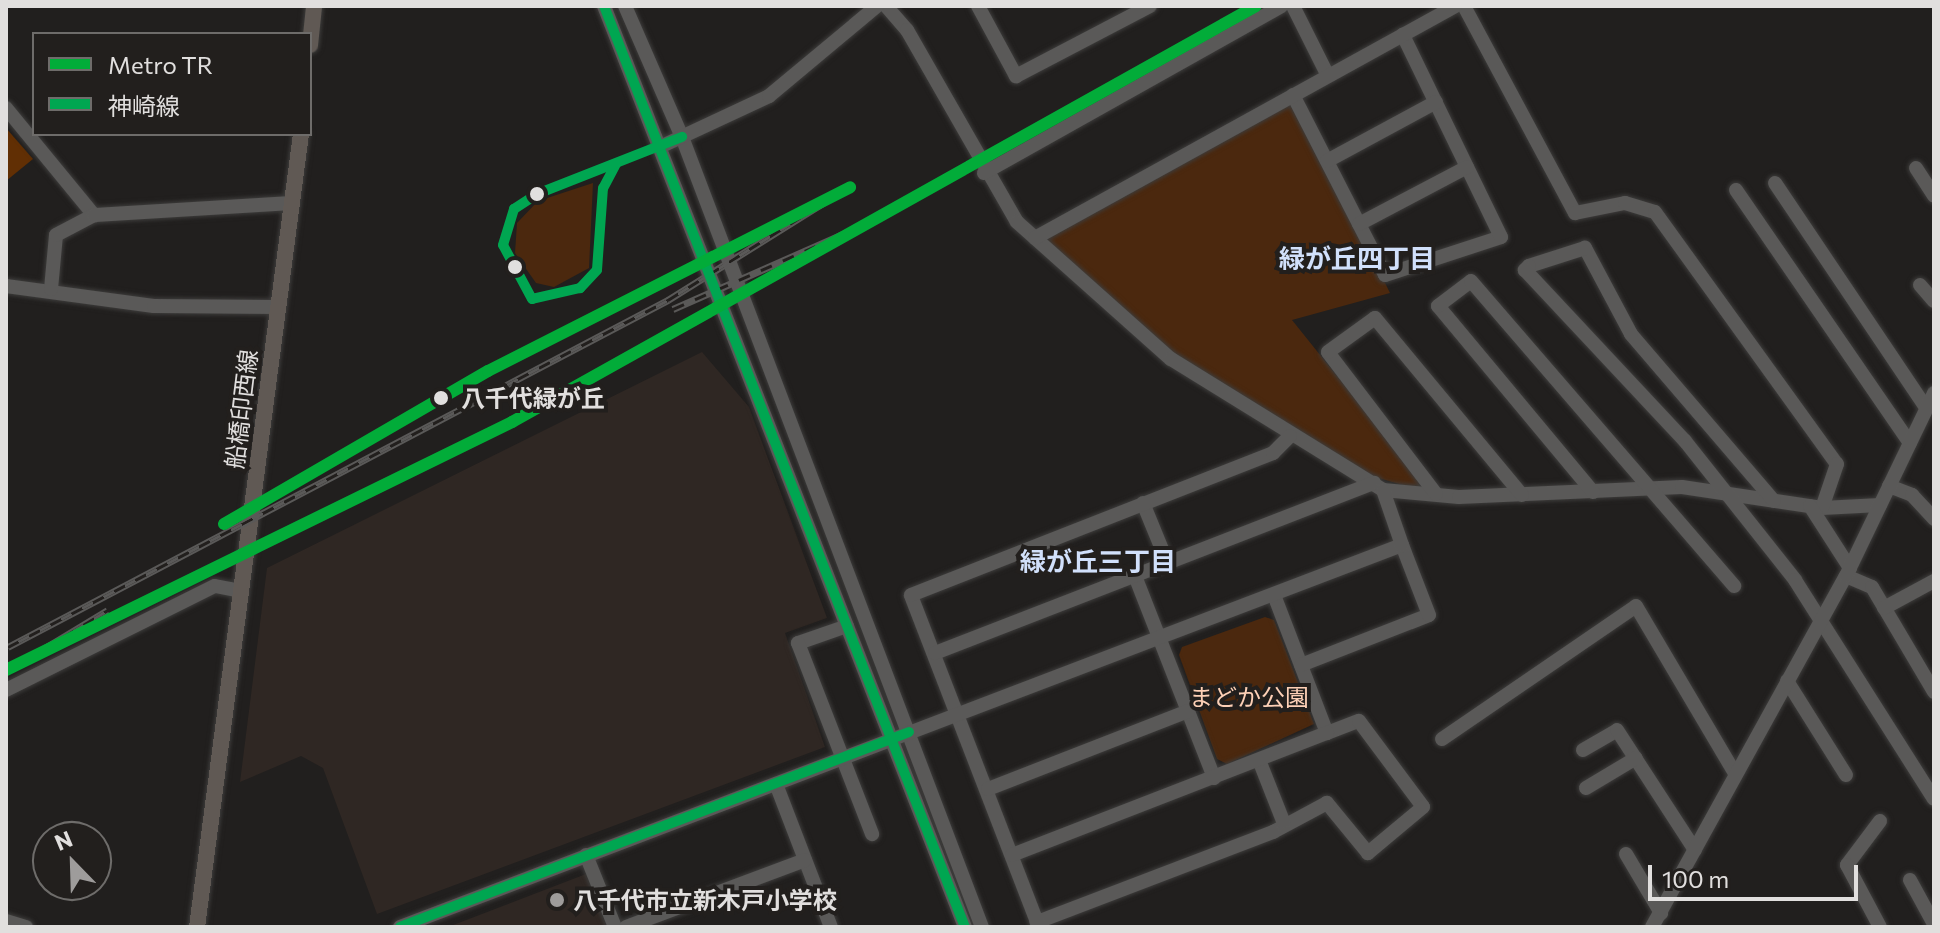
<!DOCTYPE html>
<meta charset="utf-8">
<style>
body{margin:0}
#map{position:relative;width:1940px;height:933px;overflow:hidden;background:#211f1e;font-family:Commissioner,"Noto Sans JP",sans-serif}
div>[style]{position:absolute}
.built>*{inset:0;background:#2f2723}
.green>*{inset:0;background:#4b280e}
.forest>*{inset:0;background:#612f04}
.roads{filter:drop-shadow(0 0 2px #3d3c3b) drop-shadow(0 0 2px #3d3c3b)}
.minor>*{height:14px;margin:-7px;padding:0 7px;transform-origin:7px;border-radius:7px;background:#5a5958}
.major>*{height:16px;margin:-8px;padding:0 8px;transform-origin:8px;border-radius:8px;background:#605954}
.rail>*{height:7px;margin-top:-3.5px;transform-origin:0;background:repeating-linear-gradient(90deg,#221f1d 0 12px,#5a5958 0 24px);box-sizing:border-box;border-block:2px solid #5a5958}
.bus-1>*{height:10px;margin:-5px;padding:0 5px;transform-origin:5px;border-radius:5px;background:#00a651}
.metro-1>*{height:12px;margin:-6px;padding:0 6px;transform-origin:6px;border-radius:6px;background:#02ac39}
.dots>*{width:22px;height:22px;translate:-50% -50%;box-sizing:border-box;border:4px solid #221f1d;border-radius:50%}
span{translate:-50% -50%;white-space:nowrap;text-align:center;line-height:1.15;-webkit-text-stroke:8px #221f1d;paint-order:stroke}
.stop-label{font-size:24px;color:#e1dfde;font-weight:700}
.left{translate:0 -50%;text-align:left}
.street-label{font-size:24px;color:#e1dfde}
.park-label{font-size:24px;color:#fdd0b6}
.poi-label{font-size:24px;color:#e1dfde;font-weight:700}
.neighbourhood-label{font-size:26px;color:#d1e0fb;font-weight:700}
.frame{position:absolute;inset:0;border:8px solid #e1dfde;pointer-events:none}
.legend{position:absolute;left:32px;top:32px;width:280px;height:104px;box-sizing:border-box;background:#221f1d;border:2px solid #6e6c6a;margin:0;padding:10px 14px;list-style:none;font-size:24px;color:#e1dfde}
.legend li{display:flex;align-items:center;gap:16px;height:40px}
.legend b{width:40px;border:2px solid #6e6c6a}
.north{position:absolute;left:32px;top:821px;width:80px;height:80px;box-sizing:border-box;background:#221f1d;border:2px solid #6e6c6a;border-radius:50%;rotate:337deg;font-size:22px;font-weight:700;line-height:32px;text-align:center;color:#e1dfde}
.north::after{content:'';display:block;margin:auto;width:28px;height:36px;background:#9e9c9b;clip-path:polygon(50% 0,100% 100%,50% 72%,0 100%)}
.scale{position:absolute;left:1648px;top:865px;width:210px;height:36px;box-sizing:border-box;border:4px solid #e1dfde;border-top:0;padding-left:10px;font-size:24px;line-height:28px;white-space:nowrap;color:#e1dfde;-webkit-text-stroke:6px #221f1d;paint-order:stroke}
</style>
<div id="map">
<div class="built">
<div style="clip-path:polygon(702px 352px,749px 407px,827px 618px,785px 633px,825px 747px,377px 914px,323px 768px,301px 756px,240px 782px,267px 568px)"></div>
<div style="clip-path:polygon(586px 874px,607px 927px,448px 927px)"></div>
</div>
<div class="green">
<div style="clip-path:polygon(1293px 95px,1390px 293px,1292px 320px,1422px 482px,1417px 489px,1357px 472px,1171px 359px,1036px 238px)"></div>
<div style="clip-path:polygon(593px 183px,589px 268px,554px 287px,536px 283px,515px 253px,517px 223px,538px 201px)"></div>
<div style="clip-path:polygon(1265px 617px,1274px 620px,1314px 724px,1227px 764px,1217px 759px,1179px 655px,1182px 647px)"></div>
</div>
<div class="forest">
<div style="clip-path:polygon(6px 128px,33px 159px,6px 181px)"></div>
</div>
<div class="roads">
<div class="minor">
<div style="left:604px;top:6px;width:989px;rotate:68.6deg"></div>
<div style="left:625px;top:6px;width:143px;rotate:66.5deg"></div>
<div style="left:682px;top:137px;width:845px;rotate:69.21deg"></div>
<div style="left:886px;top:6px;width:32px;rotate:49deg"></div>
<div style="left:907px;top:30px;width:221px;rotate:60.2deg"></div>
<div style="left:1017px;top:222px;width:206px;rotate:41.7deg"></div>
<div style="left:1171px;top:359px;width:249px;rotate:31.7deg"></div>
<div style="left:1383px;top:490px;width:76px;rotate:5.3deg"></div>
<div style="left:1459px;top:497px;width:223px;rotate:-2.6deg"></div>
<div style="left:1682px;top:487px;width:142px;rotate:8.5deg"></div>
<div style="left:1822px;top:508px;width:58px;rotate:-3deg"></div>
<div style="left:978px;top:6px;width:80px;rotate:61.5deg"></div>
<div style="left:1016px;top:76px;width:151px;rotate:-27.6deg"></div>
<div style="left:1293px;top:6px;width:78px;rotate:63.4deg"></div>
<div style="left:1464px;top:6px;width:235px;rotate:61.8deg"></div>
<div style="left:1575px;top:213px;width:51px;rotate:-11.3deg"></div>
<div style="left:1625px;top:203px;width:31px;rotate:17deg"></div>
<div style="left:1655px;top:212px;width:311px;rotate:54.2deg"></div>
<div style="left:1837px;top:464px;width:46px;rotate:108.8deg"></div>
<div style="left:1293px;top:95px;width:202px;rotate:62.9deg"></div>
<div style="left:1385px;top:275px;width:122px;rotate:-18.1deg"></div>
<div style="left:1501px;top:237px;width:225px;rotate:-115.9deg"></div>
<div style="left:6px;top:108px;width:139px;rotate:50.6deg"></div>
<div style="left:662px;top:146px;width:118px;rotate:-25deg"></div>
<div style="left:769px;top:96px;width:141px;rotate:-39.8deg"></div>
<div style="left:1327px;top:161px;width:124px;rotate:-28.4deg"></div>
<div style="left:1916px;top:168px;width:33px;rotate:57deg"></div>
<div style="left:984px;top:173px;width:341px;rotate:-29.3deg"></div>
<div style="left:1775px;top:183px;width:271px;rotate:56.1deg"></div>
<div style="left:1736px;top:190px;width:307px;rotate:55.5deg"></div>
<div style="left:1359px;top:224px;width:122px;rotate:-27.8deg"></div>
<div style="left:1035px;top:238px;width:480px;rotate:-28.9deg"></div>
<div style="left:1920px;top:285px;width:21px;rotate:49deg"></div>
<div style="left:6px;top:286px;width:149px;rotate:7.7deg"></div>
<div style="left:154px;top:306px;width:123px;rotate:0.5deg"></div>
<div style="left:51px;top:289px;width:54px;rotate:-84.7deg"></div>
<div style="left:56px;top:235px;width:43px;rotate:-27.8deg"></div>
<div style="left:94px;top:215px;width:199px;rotate:-3.5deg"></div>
<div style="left:1889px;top:486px;width:25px;rotate:21deg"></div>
<div style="left:1912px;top:495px;width:33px;rotate:47deg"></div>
<div style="left:1593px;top:492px;width:242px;rotate:-129.8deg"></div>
<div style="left:1438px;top:306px;width:41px;rotate:-37.1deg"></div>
<div style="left:1471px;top:281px;width:403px;rotate:49.2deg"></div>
<div style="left:1436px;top:494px;width:178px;rotate:-127.3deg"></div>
<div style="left:1328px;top:352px;width:58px;rotate:-35.9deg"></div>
<div style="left:1375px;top:318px;width:230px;rotate:50.3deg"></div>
<div style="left:1774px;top:501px;width:220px;rotate:-130.6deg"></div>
<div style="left:1631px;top:334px;width:98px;rotate:-118.1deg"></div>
<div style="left:1585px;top:248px;width:59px;rotate:162.2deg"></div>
<div style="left:1529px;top:266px;width:6px;rotate:135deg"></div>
<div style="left:1525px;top:270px;width:234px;rotate:46.9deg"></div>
<div style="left:1685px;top:441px;width:177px;rotate:51.6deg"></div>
<div style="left:1795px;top:580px;width:259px;rotate:57.6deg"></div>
<div style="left:1143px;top:503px;width:66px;rotate:67.7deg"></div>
<div style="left:1810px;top:506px;width:74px;rotate:57.2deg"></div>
<div style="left:1135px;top:576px;width:217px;rotate:68.6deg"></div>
<div style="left:1846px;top:576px;width:28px;rotate:23deg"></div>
<div style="left:1872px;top:587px;width:122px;rotate:59.4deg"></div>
<div style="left:1274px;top:595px;width:148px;rotate:69deg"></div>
<div style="left:1327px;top:733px;width:34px;rotate:-21deg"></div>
<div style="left:1359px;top:721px;width:107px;rotate:53.3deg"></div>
<div style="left:1423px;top:807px;width:72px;rotate:140.1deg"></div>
<div style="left:1368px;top:853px;width:65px;rotate:-129.4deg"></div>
<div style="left:1327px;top:803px;width:61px;rotate:151.8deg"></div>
<div style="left:1273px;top:832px;width:253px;rotate:159.1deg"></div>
<div style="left:1037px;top:922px;width:350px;rotate:-111.1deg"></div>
<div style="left:911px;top:595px;width:389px;rotate:-21.4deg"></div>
<div style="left:1273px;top:453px;width:24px;rotate:-45deg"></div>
<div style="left:1884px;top:608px;width:57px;rotate:-28.4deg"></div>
<div style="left:847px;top:626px;width:52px;rotate:160.9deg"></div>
<div style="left:798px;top:643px;width:205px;rotate:68.8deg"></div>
<div style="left:935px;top:653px;width:471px;rotate:-21.2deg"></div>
<div style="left:1301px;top:665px;width:137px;rotate:-21.3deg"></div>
<div style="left:1429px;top:615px;width:75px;rotate:-111.1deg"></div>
<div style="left:1787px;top:681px;width:111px;rotate:57.9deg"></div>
<div style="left:6px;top:690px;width:233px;rotate:-26.5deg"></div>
<div style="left:215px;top:586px;width:26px;rotate:11deg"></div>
<div style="left:1442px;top:739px;width:235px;rotate:-34.4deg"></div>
<div style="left:1636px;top:606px;width:196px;rotate:59.4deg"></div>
<div style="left:1583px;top:750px;width:39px;rotate:-30deg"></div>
<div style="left:1617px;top:730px;width:143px;rotate:57deg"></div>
<div style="left:1259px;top:760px;width:66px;rotate:68.5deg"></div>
<div style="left:776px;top:784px;width:153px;rotate:69deg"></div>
<div style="left:1586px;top:788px;width:58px;rotate:-31deg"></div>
<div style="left:988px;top:789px;width:215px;rotate:-21.3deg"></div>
<div style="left:1880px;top:821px;width:55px;rotate:126.9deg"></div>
<div style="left:1847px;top:865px;width:70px;rotate:62deg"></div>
<div style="left:1626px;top:854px;width:69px;rotate:59.3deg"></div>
<div style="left:586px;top:855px;width:78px;rotate:68.1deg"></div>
<div style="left:1012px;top:855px;width:338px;rotate:-21.2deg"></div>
<div style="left:1910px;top:880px;width:50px;rotate:61.4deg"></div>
<div style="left:6px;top:921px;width:21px;rotate:17deg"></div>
<div style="left:400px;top:927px;width:1072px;rotate:-20.87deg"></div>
<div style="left:1402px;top:545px;width:58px;rotate:-109.1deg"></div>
<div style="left:626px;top:927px;width:191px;rotate:-20.5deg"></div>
<div style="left:1652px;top:927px;width:401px;rotate:-61.1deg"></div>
<div style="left:1846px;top:576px;width:203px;rotate:-64.3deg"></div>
</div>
<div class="major">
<div style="left:310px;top:45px;width:39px;rotate:-84deg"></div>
<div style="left:197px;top:927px;width:800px;rotate:-82.53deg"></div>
</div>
</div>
<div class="rail">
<div style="left:673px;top:309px;width:186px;rotate:-23.8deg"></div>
<div style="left:8px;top:647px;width:746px;rotate:-27.73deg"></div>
<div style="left:668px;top:300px;width:208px;rotate:-32deg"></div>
<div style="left:22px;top:662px;width:100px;rotate:-31.2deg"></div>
</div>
<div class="bus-1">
<div style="left:604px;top:6px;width:989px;rotate:68.6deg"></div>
<div style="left:616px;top:164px;width:27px;rotate:118deg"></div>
<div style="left:603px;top:188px;width:82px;rotate:94.2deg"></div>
<div style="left:597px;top:270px;width:25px;rotate:133deg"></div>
<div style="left:580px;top:288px;width:49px;rotate:167.1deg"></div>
<div style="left:532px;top:299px;width:61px;rotate:-118.2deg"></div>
<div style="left:503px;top:245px;width:38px;rotate:-73deg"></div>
<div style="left:514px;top:209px;width:27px;rotate:-33deg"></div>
<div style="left:537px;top:194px;width:156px;rotate:-21.5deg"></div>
<div style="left:400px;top:927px;width:545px;rotate:-20.96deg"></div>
</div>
<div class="metro-1">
<div style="left:224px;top:524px;width:305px;rotate:-30.1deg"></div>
<div style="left:488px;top:371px;width:406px;rotate:-26.9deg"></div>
<div style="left:6px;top:670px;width:564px;rotate:-26.11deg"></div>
<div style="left:512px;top:422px;width:852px;rotate:-29.21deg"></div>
</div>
<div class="dots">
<div style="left:537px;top:194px;background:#e1dfde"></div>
<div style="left:515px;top:267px;background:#e1dfde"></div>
<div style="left:441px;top:398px;background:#e1dfde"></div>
<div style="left:557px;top:900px;background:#9e9c9b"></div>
</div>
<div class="stop-label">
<span class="left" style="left:461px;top:398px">八千代緑が丘</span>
</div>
<div class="street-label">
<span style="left:241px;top:409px;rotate:-83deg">船橋印西線</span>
</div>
<div class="park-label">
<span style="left:1249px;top:697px">まどか公園</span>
</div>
<div class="poi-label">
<span class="left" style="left:573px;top:900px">八千代市立新木戸小学校</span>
</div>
<div class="neighbourhood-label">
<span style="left:1357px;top:258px">緑が丘四丁目</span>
<span style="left:1098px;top:561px">緑が丘三丁目</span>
</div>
<div class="frame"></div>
<ul class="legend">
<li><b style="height:10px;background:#02ac39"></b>Metro TR</li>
<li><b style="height:10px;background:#00a651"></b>神崎線</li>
</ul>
<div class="north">N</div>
<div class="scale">100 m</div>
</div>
